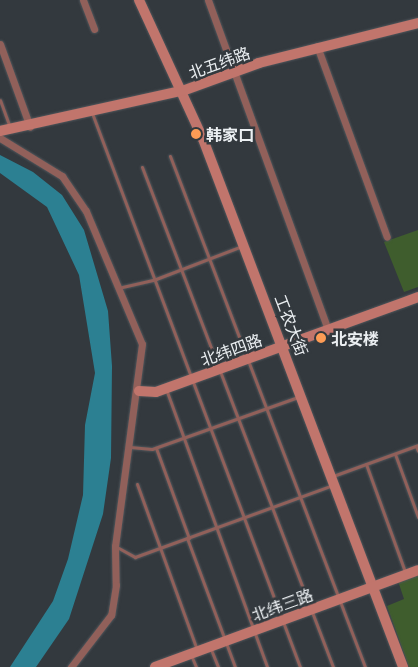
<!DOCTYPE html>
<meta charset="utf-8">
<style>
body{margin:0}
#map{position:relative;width:418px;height:667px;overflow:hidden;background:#33393e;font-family:Literata,"Noto Sans SC",serif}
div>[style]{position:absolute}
.green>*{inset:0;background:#3f5d2d}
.water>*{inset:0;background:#2c8092}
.roads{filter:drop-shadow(0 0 1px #50565b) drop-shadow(0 0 1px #50565b)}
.lane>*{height:3px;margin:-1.5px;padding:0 1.5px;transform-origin:1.5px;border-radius:1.5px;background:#91605a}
.street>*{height:7px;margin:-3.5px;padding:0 3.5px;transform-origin:3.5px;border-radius:3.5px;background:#91605a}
.secondary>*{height:10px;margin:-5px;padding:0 5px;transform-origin:5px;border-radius:5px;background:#c1756c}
.dots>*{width:14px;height:14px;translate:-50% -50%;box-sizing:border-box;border:2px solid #33393e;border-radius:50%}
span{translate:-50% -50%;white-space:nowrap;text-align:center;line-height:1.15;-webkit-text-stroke:5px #33393e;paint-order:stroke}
.street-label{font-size:16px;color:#ebeff2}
.poi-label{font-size:16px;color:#ebeff2;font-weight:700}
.left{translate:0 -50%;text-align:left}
</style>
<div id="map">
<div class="green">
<div style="clip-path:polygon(418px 230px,418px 287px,404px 292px,384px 242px)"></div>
<div style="clip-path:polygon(418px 573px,418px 667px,409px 667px,387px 606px,404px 599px,398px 581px)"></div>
</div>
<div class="water">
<div style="clip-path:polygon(0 155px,33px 172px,62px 195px,84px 230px,108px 311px,112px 366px,111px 458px,103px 514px,69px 619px,36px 667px,10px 667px,53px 601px,68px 559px,83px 495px,85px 425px,95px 373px,79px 275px,47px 207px,0 173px)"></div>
</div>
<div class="roads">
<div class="lane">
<div style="left:0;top:100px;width:30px;rotate:70deg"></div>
<div style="left:92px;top:113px;width:592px;rotate:69.42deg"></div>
<div style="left:170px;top:156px;width:547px;rotate:69.11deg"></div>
<div style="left:142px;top:167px;width:535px;rotate:69.09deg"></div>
<div style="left:118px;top:288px;width:39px;rotate:-13deg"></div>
<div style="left:156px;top:279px;width:92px;rotate:-21deg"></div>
<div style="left:166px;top:389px;width:296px;rotate:70deg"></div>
<div style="left:416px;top:446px;width:5px;rotate:68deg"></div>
<div style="left:130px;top:447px;width:22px;rotate:5deg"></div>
<div style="left:152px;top:449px;width:155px;rotate:-19.6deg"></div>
<div style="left:156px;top:448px;width:96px;rotate:69.9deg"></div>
<div style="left:395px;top:454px;width:67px;rotate:69.9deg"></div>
<div style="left:366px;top:464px;width:115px;rotate:70.1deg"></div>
<div style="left:333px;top:476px;width:90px;rotate:-20deg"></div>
<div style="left:137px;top:484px;width:177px;rotate:70.1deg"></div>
<div style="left:187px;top:538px;width:138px;rotate:69.6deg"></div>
<div style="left:115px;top:546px;width:23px;rotate:29deg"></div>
<div style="left:135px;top:557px;width:211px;rotate:-20deg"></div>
<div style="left:210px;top:647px;width:22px;rotate:68deg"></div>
<div style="left:191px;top:655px;width:13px;rotate:67deg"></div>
</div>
<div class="street">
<div style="left:83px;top:0;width:31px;rotate:69deg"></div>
<div style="left:208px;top:0;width:351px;rotate:70deg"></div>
<div style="left:0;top:44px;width:88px;rotate:70.1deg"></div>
<div style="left:317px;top:46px;width:203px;rotate:69.9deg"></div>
<div style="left:0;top:138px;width:73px;rotate:31.5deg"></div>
<div style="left:62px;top:176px;width:42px;rotate:55.6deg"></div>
<div style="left:86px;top:211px;width:144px;rotate:67.2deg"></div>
<div style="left:142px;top:344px;width:204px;rotate:97.6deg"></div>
<div style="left:115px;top:546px;width:39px;rotate:89deg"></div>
<div style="left:116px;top:585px;width:30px;rotate:99deg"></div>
<div style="left:111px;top:615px;width:66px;rotate:127.6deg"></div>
</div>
<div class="secondary">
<div style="left:139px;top:0;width:153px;rotate:65.3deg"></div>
<div style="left:203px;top:139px;width:565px;rotate:69.25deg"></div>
<div style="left:0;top:131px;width:189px;rotate:-12.5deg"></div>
<div style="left:185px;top:90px;width:79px;rotate:-20deg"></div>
<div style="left:259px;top:63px;width:164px;rotate:-14.1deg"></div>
<div style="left:139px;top:391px;width:17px;rotate:3deg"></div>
<div style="left:156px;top:392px;width:279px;rotate:-19.9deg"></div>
<div style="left:155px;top:667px;width:280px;rotate:-20.2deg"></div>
</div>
</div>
<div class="dots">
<div style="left:196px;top:134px;background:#fd9c55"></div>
<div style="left:321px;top:338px;background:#fd9c55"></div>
</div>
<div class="street-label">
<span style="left:219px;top:62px;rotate:-20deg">北五纬路</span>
<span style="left:292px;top:325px;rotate:69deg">工农大街</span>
<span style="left:231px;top:349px;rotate:-20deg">北纬四路</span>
<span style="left:282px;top:604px;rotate:-20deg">北纬三路</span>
</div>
<div class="poi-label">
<span class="left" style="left:206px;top:134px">韩家口</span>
<span class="left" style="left:331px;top:338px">北安楼</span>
</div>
</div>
